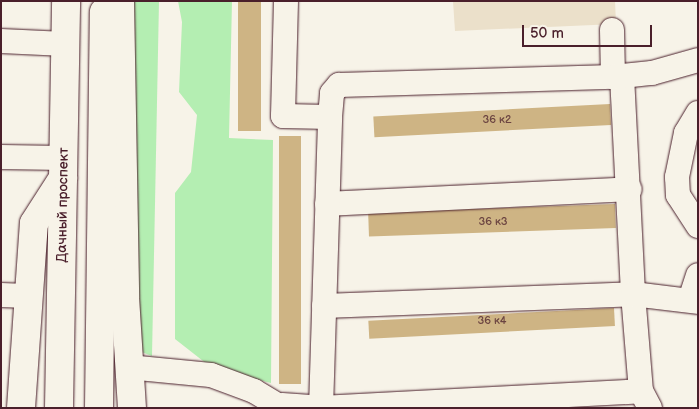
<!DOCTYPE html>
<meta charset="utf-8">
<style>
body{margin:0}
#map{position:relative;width:699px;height:409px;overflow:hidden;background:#f7f3e8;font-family:"Balsamiq Sans",sans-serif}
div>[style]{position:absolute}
.built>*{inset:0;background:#ebe0ca}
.green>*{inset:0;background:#b4eeb2}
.building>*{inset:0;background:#ceb484;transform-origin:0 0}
.roads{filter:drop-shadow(0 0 1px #4a1f2b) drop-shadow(0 0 1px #4a1f2b)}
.minor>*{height:24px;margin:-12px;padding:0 12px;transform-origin:12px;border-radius:12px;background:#f7f3e8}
.major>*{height:28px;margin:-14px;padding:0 14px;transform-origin:14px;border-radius:14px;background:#f7f3e8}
span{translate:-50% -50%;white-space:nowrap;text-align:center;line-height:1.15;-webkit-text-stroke:4.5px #f7f3e8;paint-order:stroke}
.number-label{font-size:11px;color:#6b4441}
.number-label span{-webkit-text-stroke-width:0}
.street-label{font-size:14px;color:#4a1f2b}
.frame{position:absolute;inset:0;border:2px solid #4a1f2b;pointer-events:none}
.scale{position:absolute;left:522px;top:25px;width:130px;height:22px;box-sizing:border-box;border:2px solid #4a1f2b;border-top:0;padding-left:6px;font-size:15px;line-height:18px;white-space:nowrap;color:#4a1f2b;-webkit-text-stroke:4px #f7f3e8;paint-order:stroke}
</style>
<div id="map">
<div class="built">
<div style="clip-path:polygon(453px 1px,615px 1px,616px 24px,455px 31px)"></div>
</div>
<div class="green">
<div style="clip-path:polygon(128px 1px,159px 1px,152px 356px,139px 351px)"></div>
<div style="clip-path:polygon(178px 1px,232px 1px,229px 138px,273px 140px,271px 383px,212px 368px,175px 339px,175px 193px,191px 172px,197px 115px,179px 92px,182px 22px)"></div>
</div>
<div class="building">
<div style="left:238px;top:1px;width:23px;height:130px"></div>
<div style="left:610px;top:104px;width:21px;height:237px;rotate:87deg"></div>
<div style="left:279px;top:136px;width:22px;height:248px"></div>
<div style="left:615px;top:204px;width:24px;height:247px;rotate:88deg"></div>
<div style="left:614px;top:308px;width:18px;height:246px;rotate:87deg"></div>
</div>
<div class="roads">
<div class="minor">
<div style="left:286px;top:1px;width:115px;rotate:91.5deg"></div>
<div style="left:283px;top:116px;width:47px;rotate:1.2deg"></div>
<div style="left:612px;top:30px;width:47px;rotate:88.8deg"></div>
<div style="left:1px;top:41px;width:64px;rotate:2.7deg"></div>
<div style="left:622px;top:76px;width:218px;rotate:87.1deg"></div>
<div style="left:633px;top:294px;width:97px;rotate:85.3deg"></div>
<div style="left:641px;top:391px;width:19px;rotate:62deg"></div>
<div style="left:698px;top:113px;width:23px;rotate:121deg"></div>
<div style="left:686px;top:133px;width:45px;rotate:101.6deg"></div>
<div style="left:677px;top:177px;width:18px;rotate:87deg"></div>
<div style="left:678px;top:195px;width:37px;rotate:57deg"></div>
<div style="left:1px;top:157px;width:62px;rotate:0.9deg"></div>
<div style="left:327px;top:204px;width:303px;rotate:-2.8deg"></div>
<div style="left:1px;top:295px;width:26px;rotate:2deg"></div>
<div style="left:690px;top:300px;width:26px;rotate:-72deg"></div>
<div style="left:324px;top:306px;width:309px;rotate:-2.2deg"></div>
<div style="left:633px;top:294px;width:65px;rotate:7deg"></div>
<div style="left:128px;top:367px;width:83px;rotate:5.5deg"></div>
<div style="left:211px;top:375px;width:46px;rotate:20.4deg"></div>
<div style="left:254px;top:391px;width:33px;rotate:31deg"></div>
<div style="left:282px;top:405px;width:39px;rotate:4deg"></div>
<div style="left:321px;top:408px;width:320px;rotate:-3deg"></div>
<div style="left:321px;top:408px;width:291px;rotate:-88.2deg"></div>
<div style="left:330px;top:117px;width:24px;rotate:-85deg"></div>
<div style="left:332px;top:93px;width:11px;rotate:-49deg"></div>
<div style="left:339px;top:85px;width:274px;rotate:-1.7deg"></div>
<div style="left:613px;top:77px;width:39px;rotate:-6deg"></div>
<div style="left:652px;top:73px;width:48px;rotate:-15.8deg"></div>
</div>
<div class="major">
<div style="left:120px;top:1px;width:296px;rotate:89deg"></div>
<div style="left:125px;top:297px;width:111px;rotate:86.4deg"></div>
<div style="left:21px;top:408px;width:185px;rotate:-86deg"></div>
<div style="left:34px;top:223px;width:54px;rotate:-57.2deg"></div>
<div style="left:59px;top:408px;width:407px;rotate:-89deg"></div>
<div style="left:99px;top:408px;width:396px;rotate:-89.3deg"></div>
</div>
</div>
<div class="number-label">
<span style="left:497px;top:120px">36 к2</span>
<span style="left:493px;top:222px">36 к3</span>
<span style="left:492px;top:321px">36 к4</span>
</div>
<div class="street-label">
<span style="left:63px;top:205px;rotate:-89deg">Дачный проспект</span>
</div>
<div class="frame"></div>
<div class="scale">50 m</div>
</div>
